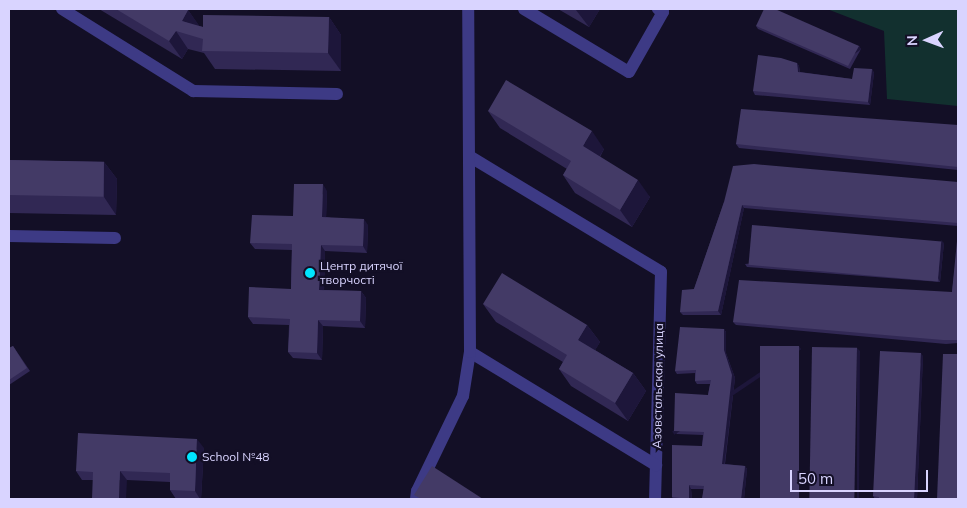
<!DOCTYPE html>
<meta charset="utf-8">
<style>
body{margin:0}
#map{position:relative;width:967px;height:508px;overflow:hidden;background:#130f26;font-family:Mulish,sans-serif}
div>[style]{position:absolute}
.green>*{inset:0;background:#12302f}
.minor>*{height:12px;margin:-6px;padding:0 6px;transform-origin:6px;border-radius:6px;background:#3d3a85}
.wall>*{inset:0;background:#312854}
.shaded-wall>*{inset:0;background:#1d163a;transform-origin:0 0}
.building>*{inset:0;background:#433a66;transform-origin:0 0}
.dots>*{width:14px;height:14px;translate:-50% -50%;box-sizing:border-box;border:2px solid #130f26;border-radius:50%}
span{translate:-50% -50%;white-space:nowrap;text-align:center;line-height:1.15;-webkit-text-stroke:4.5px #130f26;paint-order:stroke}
.poi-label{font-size:12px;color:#d9d4ff}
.left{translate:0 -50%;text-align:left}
.street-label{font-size:12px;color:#d9d4ff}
.frame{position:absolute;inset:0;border:10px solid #d9d4ff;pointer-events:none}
.north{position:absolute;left:902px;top:15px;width:50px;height:50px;-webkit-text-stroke:4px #130f26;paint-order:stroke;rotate:268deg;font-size:14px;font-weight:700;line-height:20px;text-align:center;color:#d9d4ff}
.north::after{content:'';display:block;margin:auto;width:18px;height:22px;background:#d9d4ff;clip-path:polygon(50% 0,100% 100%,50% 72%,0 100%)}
.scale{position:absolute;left:790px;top:470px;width:138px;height:22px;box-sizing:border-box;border:2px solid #d9d4ff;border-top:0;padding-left:6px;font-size:15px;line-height:18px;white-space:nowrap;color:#d9d4ff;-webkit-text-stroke:4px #130f26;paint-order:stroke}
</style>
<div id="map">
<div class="green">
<div style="clip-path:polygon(827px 9px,958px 9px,958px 106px,887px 99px,884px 31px)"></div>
</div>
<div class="minor">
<div style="left:62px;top:9px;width:155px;rotate:32deg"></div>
<div style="left:193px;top:91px;width:144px;rotate:1.2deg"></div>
<div style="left:524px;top:9px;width:122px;rotate:31deg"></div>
<div style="left:629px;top:72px;width:69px;rotate:-60.5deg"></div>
<div style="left:663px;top:12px;width:6px;rotate:-149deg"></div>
<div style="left:469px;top:156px;width:224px;rotate:31.1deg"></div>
<div style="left:661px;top:272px;width:227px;rotate:91.5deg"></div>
<div style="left:9px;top:236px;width:106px;rotate:1.1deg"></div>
<div style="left:470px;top:352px;width:218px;rotate:31.3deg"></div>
<div style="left:416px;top:499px;width:8px;rotate:-83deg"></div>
<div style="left:417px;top:491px;width:106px;rotate:-64.2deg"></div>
<div style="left:463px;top:396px;width:45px;rotate:-81deg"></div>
<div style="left:470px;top:352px;width:343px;rotate:-90.3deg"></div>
</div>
<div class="wall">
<div style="clip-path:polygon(99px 9px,186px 9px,188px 10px,199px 26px,203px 27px,329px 17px,341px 35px,341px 71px,215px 69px,204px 53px,188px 49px,182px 59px)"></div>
<div style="clip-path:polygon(558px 9px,600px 9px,589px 27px)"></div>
<div style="clip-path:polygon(756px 26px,859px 46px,861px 49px,850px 69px,758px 29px)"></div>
<div style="clip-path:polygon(797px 63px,799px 66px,800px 72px,852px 79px,872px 69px,874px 73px,870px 105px,755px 95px,753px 91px)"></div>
<div style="clip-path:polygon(488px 111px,604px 149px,600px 157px,650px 197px,632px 227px,575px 193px,563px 175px,567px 169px,500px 128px)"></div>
<div style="clip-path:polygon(958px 125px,958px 170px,739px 148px,736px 144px)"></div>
<div style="clip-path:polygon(9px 160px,104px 162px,117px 179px,116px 215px,9px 213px)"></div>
<div style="clip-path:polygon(958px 182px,958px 226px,744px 208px,721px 315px,683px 315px,680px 312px,694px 289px,724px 202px)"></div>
<div style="clip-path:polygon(327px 191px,326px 217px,368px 225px,367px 253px,325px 251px,324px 290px,361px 291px,366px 298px,365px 328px,323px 326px,322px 360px,293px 358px,288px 352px,289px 325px,253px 324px,248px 317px,291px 289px,292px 250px,255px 249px,250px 243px,293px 216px)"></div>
<div style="clip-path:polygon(958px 241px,958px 343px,946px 344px,736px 325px,733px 322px,952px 292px)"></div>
<div style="clip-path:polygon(944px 243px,940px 282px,747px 267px,745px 264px)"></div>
<div style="clip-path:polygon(483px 304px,587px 325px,600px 342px,595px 350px,633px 373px,646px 391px,628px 421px,571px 386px,559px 369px,563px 362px,496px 322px)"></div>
<div style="clip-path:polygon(724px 329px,726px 332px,726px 353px,735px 378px,725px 464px,745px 466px,747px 469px,744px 499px,702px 499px,704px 489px,691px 489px,692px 499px,673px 499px,672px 497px,702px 446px,703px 435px,677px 434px,674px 431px,708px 395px,710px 384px,697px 384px,695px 381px,695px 373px,677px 374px,675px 371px)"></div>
<div style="clip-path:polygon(13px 346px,30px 371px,9px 385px,9px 348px)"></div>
<div style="clip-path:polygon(923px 356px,917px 499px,875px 499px,873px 496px)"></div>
<div style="clip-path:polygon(204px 448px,201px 499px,176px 499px,170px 490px,170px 482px,127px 480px,82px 480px,76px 471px)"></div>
</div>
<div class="shaded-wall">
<div style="clip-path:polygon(577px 9px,600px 9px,589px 27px,576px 10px)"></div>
<div style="clip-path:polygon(188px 10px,201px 28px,182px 21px)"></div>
<div style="clip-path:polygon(329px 17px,341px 35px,341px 71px,328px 53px)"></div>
<div style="clip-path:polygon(176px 31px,188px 49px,182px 59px,169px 41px)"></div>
<div style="left:859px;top:46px;width:4px;height:23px;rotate:56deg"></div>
<div style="clip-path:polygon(797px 63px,799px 66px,800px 76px,798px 72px)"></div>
<div style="clip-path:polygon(872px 69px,874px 73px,870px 105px,868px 102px)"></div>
<div style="clip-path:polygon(592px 131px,604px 149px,595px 164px,583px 146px)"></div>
<div style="clip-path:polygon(104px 162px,117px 179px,116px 215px,104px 197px)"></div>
<div style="clip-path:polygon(638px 180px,650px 197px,632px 227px,620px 210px)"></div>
<div style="clip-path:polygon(323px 184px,327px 191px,326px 224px,322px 217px)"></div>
<div style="clip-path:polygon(742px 205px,744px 208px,721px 315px,718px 311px)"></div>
<div style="clip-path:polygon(364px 219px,368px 225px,367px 253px,363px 246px)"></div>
<div style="clip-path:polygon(941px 240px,944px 243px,940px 282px,938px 278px)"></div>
<div style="clip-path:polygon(321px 245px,325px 251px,324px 296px,319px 290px)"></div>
<div style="clip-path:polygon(361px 291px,366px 298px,365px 328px,360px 321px)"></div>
<div style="clip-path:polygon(318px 320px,323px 326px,322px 360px,317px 353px)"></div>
<div style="clip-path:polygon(587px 325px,600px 342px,591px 357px,578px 340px)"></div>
<div style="clip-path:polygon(724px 329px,726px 332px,726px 353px,735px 378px,724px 468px,722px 464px)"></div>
<div style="left:799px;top:346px;width:4px;height:153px;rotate:56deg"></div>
<div style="clip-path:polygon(857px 348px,860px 351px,859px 499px,857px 499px)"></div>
<div style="clip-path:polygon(921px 353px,923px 356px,917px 499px,914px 499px)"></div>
<div style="clip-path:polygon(633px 373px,646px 391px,628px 421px,615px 403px)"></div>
<div style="clip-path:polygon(197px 439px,204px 448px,201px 499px,200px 499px,195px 491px)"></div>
<div style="clip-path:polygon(745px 466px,747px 469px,744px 499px,741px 499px)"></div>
<div style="clip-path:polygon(120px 471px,127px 480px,126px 499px,119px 499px)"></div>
<div style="clip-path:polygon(689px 485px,691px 489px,692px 499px,689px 499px)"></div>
</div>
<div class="building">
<div style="clip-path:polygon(116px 9px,186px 9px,188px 10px,182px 21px,203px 27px,203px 15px,329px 17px,328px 53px,202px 51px,203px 39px,176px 31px,169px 41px)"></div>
<div style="clip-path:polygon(764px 9px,775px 9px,859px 46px,848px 66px,756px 26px)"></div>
<div style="clip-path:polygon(758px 55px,781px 58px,797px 63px,798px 72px,852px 79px,854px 68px,872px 69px,868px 102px,753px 91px)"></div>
<div style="clip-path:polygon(506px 80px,592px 131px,583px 146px,638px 180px,620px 210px,563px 175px,571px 161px,488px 111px)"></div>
<div style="clip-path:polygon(741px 109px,958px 125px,958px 167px,736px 144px)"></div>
<div style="left:9px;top:160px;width:95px;height:35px;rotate:1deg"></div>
<div style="clip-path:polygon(754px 164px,958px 182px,958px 223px,742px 205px,718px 311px,680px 312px,682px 290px,694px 289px,724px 202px,733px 166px)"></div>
<div style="clip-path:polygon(294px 184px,323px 184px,322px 217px,364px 219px,363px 246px,321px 245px,319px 290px,361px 291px,360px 321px,318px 320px,317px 353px,288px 352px,290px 319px,248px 317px,249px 287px,291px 289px,292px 244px,250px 243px,252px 215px,293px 216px)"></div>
<div style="left:752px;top:225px;width:190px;height:40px;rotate:5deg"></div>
<div style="clip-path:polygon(957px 241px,958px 241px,958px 340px,943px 340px,733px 322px,739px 280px,952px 292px)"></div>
<div style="clip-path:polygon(502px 273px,587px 325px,578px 340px,633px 373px,615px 403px,559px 369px,567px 355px,483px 304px)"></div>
<div style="clip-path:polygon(680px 327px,724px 329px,724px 350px,732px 375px,722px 464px,745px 466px,741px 499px,702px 499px,704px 486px,689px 485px,689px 499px,672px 497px,672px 445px,702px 446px,704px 432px,674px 431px,675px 393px,708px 395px,711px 380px,695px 381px,696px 370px,675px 371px)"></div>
<div style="clip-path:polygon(13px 346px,27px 368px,9px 380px,9px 348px)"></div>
<div style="left:760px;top:346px;width:39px;height:153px"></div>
<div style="left:812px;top:347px;width:45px;height:152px;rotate:1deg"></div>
<div style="clip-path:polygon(880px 351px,921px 353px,914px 499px,879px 499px,879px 497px,873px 496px)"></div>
<div style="clip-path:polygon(943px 354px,958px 354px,958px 499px,937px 499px)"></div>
<div style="clip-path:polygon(78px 433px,197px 439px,195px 491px,170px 490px,170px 473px,120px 471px,119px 499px,92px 499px,93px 472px,76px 471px)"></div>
<div style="clip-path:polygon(432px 466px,483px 499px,421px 499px,414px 495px)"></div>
</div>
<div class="dots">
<div style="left:310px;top:273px;background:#00e5ff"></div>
<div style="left:192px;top:457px;background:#00e5ff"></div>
</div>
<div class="poi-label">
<span class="left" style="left:320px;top:273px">Центр дитячої<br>творчості</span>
<span class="left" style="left:202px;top:457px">School №48</span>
</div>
<div class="street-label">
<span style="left:658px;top:386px;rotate:-89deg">Азовстальская улица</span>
</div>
<div class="frame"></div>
<div class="north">N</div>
<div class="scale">50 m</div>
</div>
